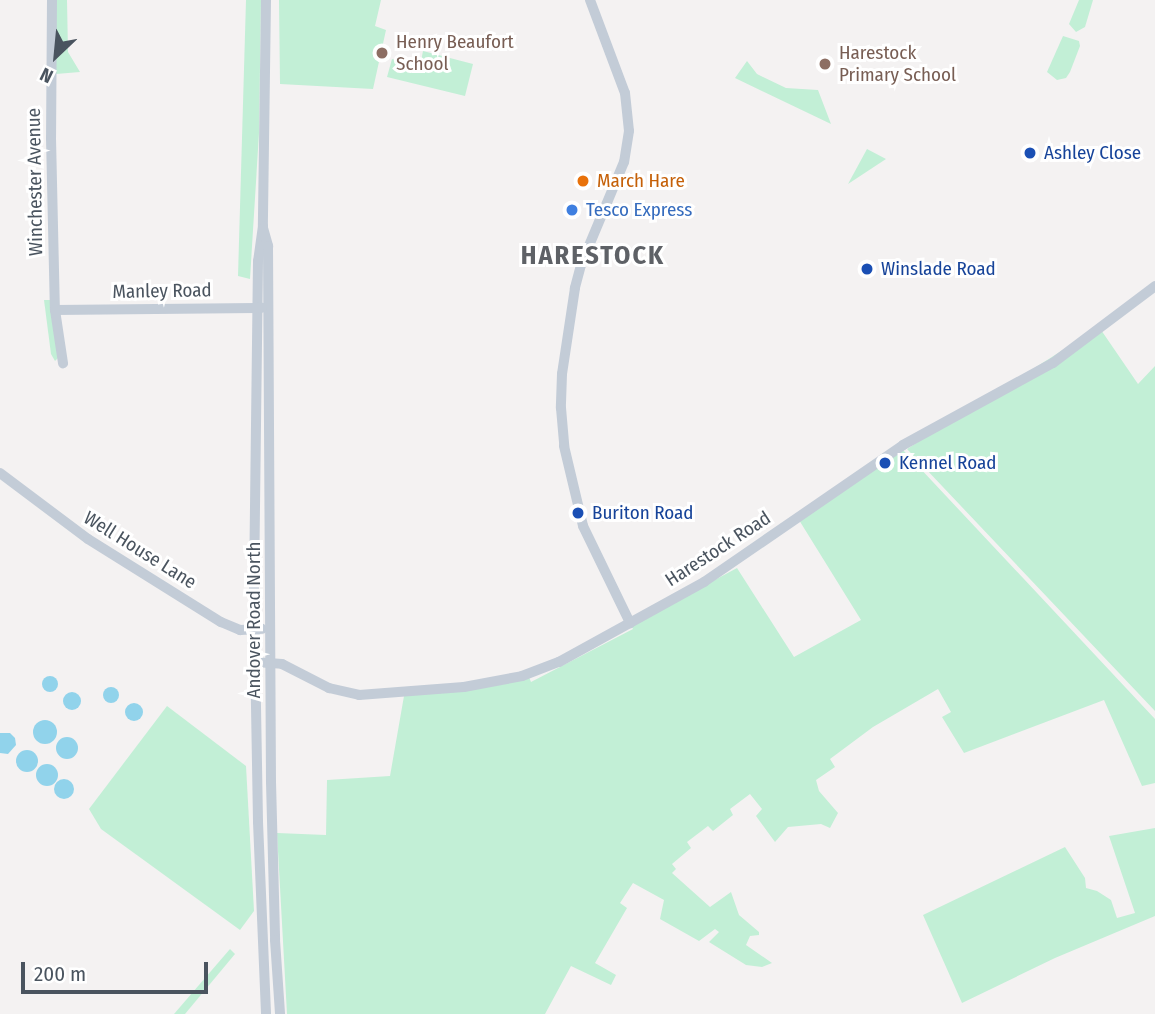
<!DOCTYPE html>
<style>
body{margin:0}
#map{position:relative;width:1155px;height:1014px;overflow:hidden;background:#f4f2f2;font-family:"Fira Sans Condensed",sans-serif}
div>[style]{position:absolute}
.green>*{inset:0;background:#c2efd6}
.water>*{inset:0;background:#91d3eb}
.round{border-radius:50%}
.secondary>*{height:10px;margin:-5px;padding:0 5px;transform-origin:5px;border-radius:5px;background:#c3ccd7}
.dots>*{width:19px;height:19px;translate:-50% -50%;box-sizing:border-box;border:4px solid #fff;border-radius:50%}
span{translate:-50% -50%;white-space:nowrap;text-align:center;line-height:1.15;-webkit-text-stroke:6px #fff;paint-order:stroke}
.education-label{font-size:19px;color:#785e54}
.left{translate:0 -50%;text-align:left}
.transit-label{font-size:19px;color:#164399}
.food-label{font-size:19px;color:#c56008}
.street-label{font-size:19px;color:#4a545f}
.shop-label{font-size:19px;color:#366cbe}
.district-label{font-size:26px;color:#5e6166;font-weight:700;letter-spacing:2px}
.north{position:absolute;left:21px;top:21px;width:70px;height:70px;-webkit-text-stroke:5px #fff;paint-order:stroke;rotate:206deg;font-size:19px;font-weight:700;line-height:28px;text-align:center;color:#4a545f}
.north::after{content:'';display:block;margin:auto;width:24px;height:32px;background:#4a545f;clip-path:polygon(50% 0,100% 100%,50% 72%,0 100%)}
.scale{position:absolute;left:21px;top:962px;width:187px;height:32px;box-sizing:border-box;border:4px solid #4a545f;border-top:0;padding-left:9px;font-size:21px;line-height:24px;white-space:nowrap;color:#4a545f;-webkit-text-stroke:5px #fff;paint-order:stroke}
</style>
<div id="map">
<div class="green">
<div style="clip-path:polygon(56px 0,67px 0,68px 52px,80px 72px,56px 74px)"></div>
<div style="clip-path:polygon(246px 0,261px 0,259px 133px,250px 279px,238px 276px)"></div>
<div style="clip-path:polygon(279px 0,381px 0,375px 26px,386px 30px,373px 89px,280px 84px)"></div>
<div style="clip-path:polygon(1079px 0,1093px 0,1085px 27px,1076px 32px,1069px 24px)"></div>
<div style="clip-path:polygon(1063px 36px,1079px 41px,1080px 46px,1070px 72px,1066px 78px,1057px 80px,1047px 72px)"></div>
<div style="clip-path:polygon(423px 51px,473px 64px,465px 96px,387px 77px,392px 59px,420px 66px)"></div>
<div style="clip-path:polygon(747px 61px,757px 74px,786px 88px,818px 90px,831px 124px,735px 78px)"></div>
<div style="clip-path:polygon(867px 149px,886px 159px,848px 184px)"></div>
<div style="clip-path:polygon(44px 300px,51px 300px,58px 358px,55px 361px,51px 354px)"></div>
<div style="clip-path:polygon(1099px 327px,1138px 384px,1155px 366px,1155px 711px,907px 449px)"></div>
<div style="clip-path:polygon(903px 450px,1155px 719px,1155px 783px,1142px 786px,1104px 700px,964px 753px,942px 717px,951px 712px,938px 689px,873px 727px,830px 759px,835px 767px,816px 780px,819px 791px,838px 813px,830px 828px,821px 824px,788px 827px,775px 842px,756px 816px,762px 809px,750px 794px,730px 809px,733px 815px,713px 831px,708px 826px,687px 842px,691px 848px,672px 864px,676px 869px,672px 873px,710px 907px,731px 892px,739px 915px,759px 932px,759px 935px,750px 936px,746px 945px,772px 963px,762px 967px,746px 965px,709px 942px,719px 932px,715px 929px,699px 941px,660px 919px,664px 900px,633px 883px,620px 903px,627px 908px,595px 963px,616px 975px,611px 985px,571px 966px,545px 1014px,287px 1014px,277px 833px,326px 835px,327px 780px,390px 776px,404px 696px,529px 677px,531px 682px,633px 629px,631px 625px,737px 568px,794px 657px,861px 620px,799px 520px)"></div>
<div style="clip-path:polygon(167px 706px,246px 766px,254px 911px,240px 930px,101px 829px,89px 809px)"></div>
<div style="clip-path:polygon(1155px 828px,1155px 916px,1055px 958px,962px 1003px,923px 915px,1065px 847px,1085px 878px,1086px 888px,1097px 891px,1111px 900px,1117px 918px,1135px 913px,1109px 836px)"></div>
<div style="clip-path:polygon(230px 949px,235px 954px,185px 1014px,174px 1014px)"></div>
</div>
<div class="water">
<div class="round" style="left:42px;top:676px;width:16px;height:16px"></div>
<div class="round" style="left:103px;top:687px;width:16px;height:16px"></div>
<div class="round" style="left:63px;top:692px;width:18px;height:18px"></div>
<div class="round" style="left:125px;top:703px;width:18px;height:18px"></div>
<div class="round" style="left:33px;top:720px;width:24px;height:24px"></div>
<div style="clip-path:polygon(0 733px,10px 733px,15px 738px,16px 745px,8px 754px,0 753px)"></div>
<div class="round" style="left:56px;top:737px;width:22px;height:22px"></div>
<div class="round" style="left:16px;top:750px;width:22px;height:22px"></div>
<div class="round" style="left:36px;top:764px;width:22px;height:22px"></div>
<div class="round" style="left:54px;top:779px;width:20px;height:20px"></div>
</div>
<div class="secondary">
<div style="left:52px;top:0;width:138px;rotate:90.4deg"></div>
<div style="left:51px;top:138px;width:172px;rotate:88.7deg"></div>
<div style="left:55px;top:310px;width:54px;rotate:81.4deg"></div>
<div style="left:266px;top:0;width:226px;rotate:90.8deg"></div>
<div style="left:263px;top:226px;width:35px;rotate:98deg"></div>
<div style="left:258px;top:261px;width:331px;rotate:90.7deg"></div>
<div style="left:254px;top:592px;width:230px;rotate:89deg"></div>
<div style="left:258px;top:822px;width:192px;rotate:87.6deg"></div>
<div style="left:590px;top:0;width:99px;rotate:69.4deg"></div>
<div style="left:625px;top:93px;width:38px;rotate:84deg"></div>
<div style="left:629px;top:131px;width:31px;rotate:99deg"></div>
<div style="left:624px;top:162px;width:112px;rotate:112.7deg"></div>
<div style="left:581px;top:265px;width:24px;rotate:105deg"></div>
<div style="left:575px;top:288px;width:87px;rotate:98.6deg"></div>
<div style="left:562px;top:374px;width:34px;rotate:92deg"></div>
<div style="left:561px;top:408px;width:38px;rotate:85deg"></div>
<div style="left:564px;top:446px;width:82px;rotate:76.6deg"></div>
<div style="left:583px;top:526px;width:108px;rotate:64.1deg"></div>
<div style="left:263px;top:228px;width:19px;rotate:74deg"></div>
<div style="left:268px;top:246px;width:536px;rotate:89.68deg"></div>
<div style="left:271px;top:782px;width:158px;rotate:88.5deg"></div>
<div style="left:275px;top:940px;width:74px;rotate:86.1deg"></div>
<div style="left:55px;top:310px;width:207px;rotate:-0.6deg"></div>
<div style="left:0;top:473px;width:110px;rotate:36.9deg"></div>
<div style="left:88px;top:539px;width:157px;rotate:32deg"></div>
<div style="left:221px;top:622px;width:21px;rotate:23deg"></div>
<div style="left:240px;top:630px;width:22px;rotate:-3deg"></div>
<div style="left:255px;top:662px;width:27px;rotate:4deg"></div>
<div style="left:282px;top:664px;width:53px;rotate:27.1deg"></div>
<div style="left:329px;top:688px;width:31px;rotate:13deg"></div>
<div style="left:359px;top:695px;width:105px;rotate:-4.4deg"></div>
<div style="left:464px;top:687px;width:59px;rotate:-10.7deg"></div>
<div style="left:522px;top:676px;width:40px;rotate:-21deg"></div>
<div style="left:559px;top:662px;width:166px;rotate:-28.9deg"></div>
<div style="left:704px;top:582px;width:242px;rotate:-34.5deg"></div>
<div style="left:903px;top:445px;width:171px;rotate:-28.7deg"></div>
<div style="left:1053px;top:363px;width:128px;rotate:-37deg"></div>
</div>
<div class="dots">
<div style="left:382px;top:53px;background:#8d6e63"></div>
<div style="left:825px;top:64px;background:#8d6e63"></div>
<div style="left:1030px;top:153px;background:#1a4fb4"></div>
<div style="left:583px;top:181px;background:#e8710a"></div>
<div style="left:572px;top:210px;background:#3f7fe0"></div>
<div style="left:867px;top:269px;background:#1a4fb4"></div>
<div style="left:885px;top:463px;background:#1a4fb4"></div>
<div style="left:578px;top:513px;background:#1a4fb4"></div>
</div>
<div class="education-label">
<span class="left" style="left:396px;top:53px">Henry Beaufort<br>School</span>
<span class="left" style="left:839px;top:64px">Harestock<br>Primary School</span>
</div>
<div class="transit-label">
<span class="left" style="left:1044px;top:153px">Ashley Close</span>
<span class="left" style="left:881px;top:269px">Winslade Road</span>
<span class="left" style="left:899px;top:463px">Kennel Road</span>
<span class="left" style="left:592px;top:513px">Buriton Road</span>
</div>
<div class="food-label">
<span class="left" style="left:597px;top:181px">March Hare</span>
</div>
<div class="street-label">
<span style="left:35px;top:182px;rotate:-91deg">Winchester Avenue</span>
<span style="left:162px;top:291px;rotate:-1deg">Manley Road</span>
<span style="left:718px;top:549px;rotate:-33deg">Harestock Road</span>
<span style="left:140px;top:550px;rotate:32deg">Well House Lane</span>
<span style="left:254px;top:620px;rotate:-90deg">Andover Road North</span>
</div>
<div class="shop-label">
<span class="left" style="left:586px;top:210px">Tesco Express</span>
</div>
<div class="district-label">
<span style="left:593px;top:256px">HARESTOCK</span>
</div>
<div class="north">N</div>
<div class="scale">200 m</div>
</div>
